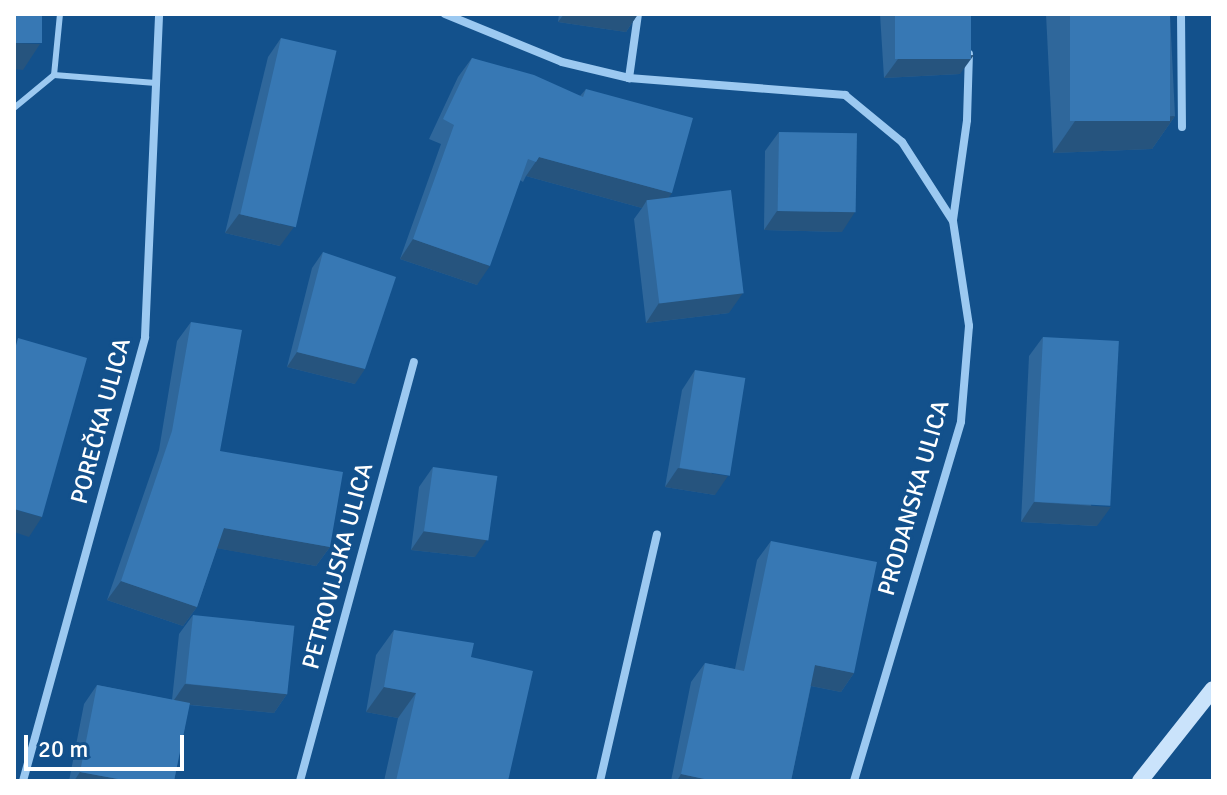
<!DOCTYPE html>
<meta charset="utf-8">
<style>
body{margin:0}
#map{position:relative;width:1227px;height:795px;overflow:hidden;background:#13518c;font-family:Signika,sans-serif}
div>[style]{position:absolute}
.lane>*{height:6px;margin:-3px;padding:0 3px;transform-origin:3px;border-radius:3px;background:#9cc9f1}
.street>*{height:8px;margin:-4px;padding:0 4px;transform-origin:4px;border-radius:4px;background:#9cc9f1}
.secondary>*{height:16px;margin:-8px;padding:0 8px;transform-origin:8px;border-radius:8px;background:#cae3fb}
.wall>*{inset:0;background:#2f679b}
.shaded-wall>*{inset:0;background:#26547e}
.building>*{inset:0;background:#3778b4;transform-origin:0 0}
span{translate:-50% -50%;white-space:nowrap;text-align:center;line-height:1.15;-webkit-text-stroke:6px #13518c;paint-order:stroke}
.street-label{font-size:24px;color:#fff}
.frame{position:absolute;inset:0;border:16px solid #fff;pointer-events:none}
.scale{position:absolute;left:24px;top:735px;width:160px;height:36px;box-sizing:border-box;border:4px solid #fff;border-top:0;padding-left:10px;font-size:24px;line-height:28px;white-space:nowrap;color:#fff;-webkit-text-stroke:6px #13518c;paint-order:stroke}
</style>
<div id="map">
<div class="lane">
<div style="left:60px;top:14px;width:61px;rotate:95.6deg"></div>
<div style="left:54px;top:75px;width:102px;rotate:4.5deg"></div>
<div style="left:14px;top:108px;width:52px;rotate:-39.5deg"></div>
</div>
<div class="street">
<div style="left:445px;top:14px;width:126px;rotate:22.3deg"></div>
<div style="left:562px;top:62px;width:69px;rotate:13.4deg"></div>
<div style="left:638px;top:14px;width:65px;rotate:98deg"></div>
<div style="left:629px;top:78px;width:217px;rotate:4.5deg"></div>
<div style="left:845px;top:95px;width:74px;rotate:39.5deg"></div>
<div style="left:902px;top:142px;width:94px;rotate:57.2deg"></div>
<div style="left:953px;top:221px;width:106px;rotate:81.3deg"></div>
<div style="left:969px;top:326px;width:96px;rotate:94.8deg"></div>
<div style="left:961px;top:422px;width:375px;rotate:106.6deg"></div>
<div style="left:1181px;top:14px;width:113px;rotate:89.5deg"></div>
<div style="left:953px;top:220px;width:101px;rotate:-82deg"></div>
<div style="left:967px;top:120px;width:66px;rotate:-88.3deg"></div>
<div style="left:23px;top:781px;width:460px;rotate:-74.6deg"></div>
<div style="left:145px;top:337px;width:323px;rotate:-87.5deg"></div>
<div style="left:300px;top:781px;width:434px;rotate:-74.8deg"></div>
<div style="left:600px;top:781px;width:253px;rotate:-77deg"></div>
</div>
<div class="secondary">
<div style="left:1140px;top:781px;width:117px;rotate:-51.6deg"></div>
</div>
<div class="wall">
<div style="clip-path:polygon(559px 14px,638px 14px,626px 32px,558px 22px)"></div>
<div style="clip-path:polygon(880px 14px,971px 14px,960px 74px,884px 78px)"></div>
<div style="clip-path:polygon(1046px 14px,1170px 14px,1175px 116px,1152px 149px,1053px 153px)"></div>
<div style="clip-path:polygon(281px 38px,280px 246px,225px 233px,268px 57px)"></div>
<div style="clip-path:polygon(472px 58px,580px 96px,586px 89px,669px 197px,729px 313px,646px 323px,634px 219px,642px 208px,526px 176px,523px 182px,520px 180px,477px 285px,400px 259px,441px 144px,429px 139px,458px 77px)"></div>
<div style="clip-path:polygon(779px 132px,842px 232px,764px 230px,765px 151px)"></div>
<div style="clip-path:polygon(323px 252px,355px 384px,287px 367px,312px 268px)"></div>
<div style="clip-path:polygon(191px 322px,220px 451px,330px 547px,316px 566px,217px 548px,197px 607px,183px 626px,107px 600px,159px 450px,177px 341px)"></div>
<div style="clip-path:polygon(1043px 337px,1097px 526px,1021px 522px,1029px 356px)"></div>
<div style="clip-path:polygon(695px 370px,715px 495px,665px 487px,682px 390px)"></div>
<div style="clip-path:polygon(433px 467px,475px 557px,411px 550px,419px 487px)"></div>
<div style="clip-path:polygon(771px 541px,854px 673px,841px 692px,811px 686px,791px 781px,671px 781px,691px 682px,705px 663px,735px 669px,757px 560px)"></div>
<div style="clip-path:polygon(193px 615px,287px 694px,274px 713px,189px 705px,174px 781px,69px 781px,84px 704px,97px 685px,172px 700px,179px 634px)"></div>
<div style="clip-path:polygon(394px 630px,471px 657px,508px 781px,384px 781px,398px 718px,366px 712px,376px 655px)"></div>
</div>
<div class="shaded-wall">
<div style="clip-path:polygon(564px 14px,638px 14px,626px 32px,558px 22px)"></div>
<div style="clip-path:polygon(14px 43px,40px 44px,23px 70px,14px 69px)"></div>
<div style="clip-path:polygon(974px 55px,960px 74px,884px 78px,898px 59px)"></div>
<div style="clip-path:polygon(1175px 116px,1152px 149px,1053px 153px,1075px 121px)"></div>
<div style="clip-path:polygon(539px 157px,672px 193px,659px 212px,647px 200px,642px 208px,526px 176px)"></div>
<div style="clip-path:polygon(777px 211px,855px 212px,842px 232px,764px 230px)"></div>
<div style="clip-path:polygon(239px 214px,294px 227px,280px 246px,225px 233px)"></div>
<div style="clip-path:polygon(413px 239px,490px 266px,477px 285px,400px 259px)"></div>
<div style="clip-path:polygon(743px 293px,729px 313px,646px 323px,659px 303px)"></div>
<div style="clip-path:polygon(297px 352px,365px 369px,355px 384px,287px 367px)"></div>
<div style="clip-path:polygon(678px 468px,728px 476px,715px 495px,665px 487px)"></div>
<div style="clip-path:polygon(1034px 502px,1111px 507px,1097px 526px,1021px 522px)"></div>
<div style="clip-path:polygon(14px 509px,42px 517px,29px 537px,14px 532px)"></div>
<div style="clip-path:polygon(224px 528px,330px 547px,316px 566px,210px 547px)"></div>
<div style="clip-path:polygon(424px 531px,488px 538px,475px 557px,411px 550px)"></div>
<div style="clip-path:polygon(121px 581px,197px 607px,183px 626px,107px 600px)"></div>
<div style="clip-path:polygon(815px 665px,854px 673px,841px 692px,801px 684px)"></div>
<div style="clip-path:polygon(185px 684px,287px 694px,274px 713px,172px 703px)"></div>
<div style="clip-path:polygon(384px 687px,416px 693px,398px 718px,366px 712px)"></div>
<div style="clip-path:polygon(80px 772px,129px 781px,74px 781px)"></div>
<div style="clip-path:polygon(681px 774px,714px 781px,677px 781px)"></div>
</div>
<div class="building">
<div style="left:14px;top:14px;width:28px;height:29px"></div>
<div style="left:895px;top:14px;width:76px;height:45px"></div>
<div style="left:1070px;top:14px;width:100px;height:107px"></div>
<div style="left:281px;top:38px;width:57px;height:181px;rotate:13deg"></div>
<div style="clip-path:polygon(472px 58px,534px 75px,583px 97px,586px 89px,693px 118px,672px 193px,539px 157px,536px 162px,528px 159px,490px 266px,413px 239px,454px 125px,443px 119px)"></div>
<div style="left:779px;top:132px;width:78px;height:79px;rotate:1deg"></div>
<div style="left:731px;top:190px;width:104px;height:85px;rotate:83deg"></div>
<div style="clip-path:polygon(323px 252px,396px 277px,365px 369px,297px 352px)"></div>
<div style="clip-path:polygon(191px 322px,242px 330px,220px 451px,343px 472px,330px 547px,224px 528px,197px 607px,121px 581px,172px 431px)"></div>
<div style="left:1043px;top:337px;width:76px;height:165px;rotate:3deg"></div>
<div style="clip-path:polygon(18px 338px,87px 358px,42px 517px,14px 509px,14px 353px)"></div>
<div style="left:695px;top:370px;width:51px;height:99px;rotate:9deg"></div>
<div style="left:433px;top:467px;width:65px;height:65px;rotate:8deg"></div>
<div style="clip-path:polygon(771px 541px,877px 562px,854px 673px,815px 665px,791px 781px,714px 781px,681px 774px,705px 663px,744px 671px)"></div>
<div style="left:193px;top:615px;width:102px;height:69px;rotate:6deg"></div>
<div style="clip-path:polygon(394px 630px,474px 643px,471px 657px,533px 671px,508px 781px,396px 781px,416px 693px,384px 687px)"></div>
<div style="clip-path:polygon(97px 685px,190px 703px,174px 781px,129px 781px,80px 772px)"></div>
</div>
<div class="street-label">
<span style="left:101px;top:421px;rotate:-75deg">POREČKA ULICA</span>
<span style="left:914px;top:498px;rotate:-74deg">PRODANSKA ULICA</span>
<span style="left:338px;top:566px;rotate:-75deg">PETROVIJSKA ULICA</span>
</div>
<div class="frame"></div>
<div class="scale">20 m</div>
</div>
